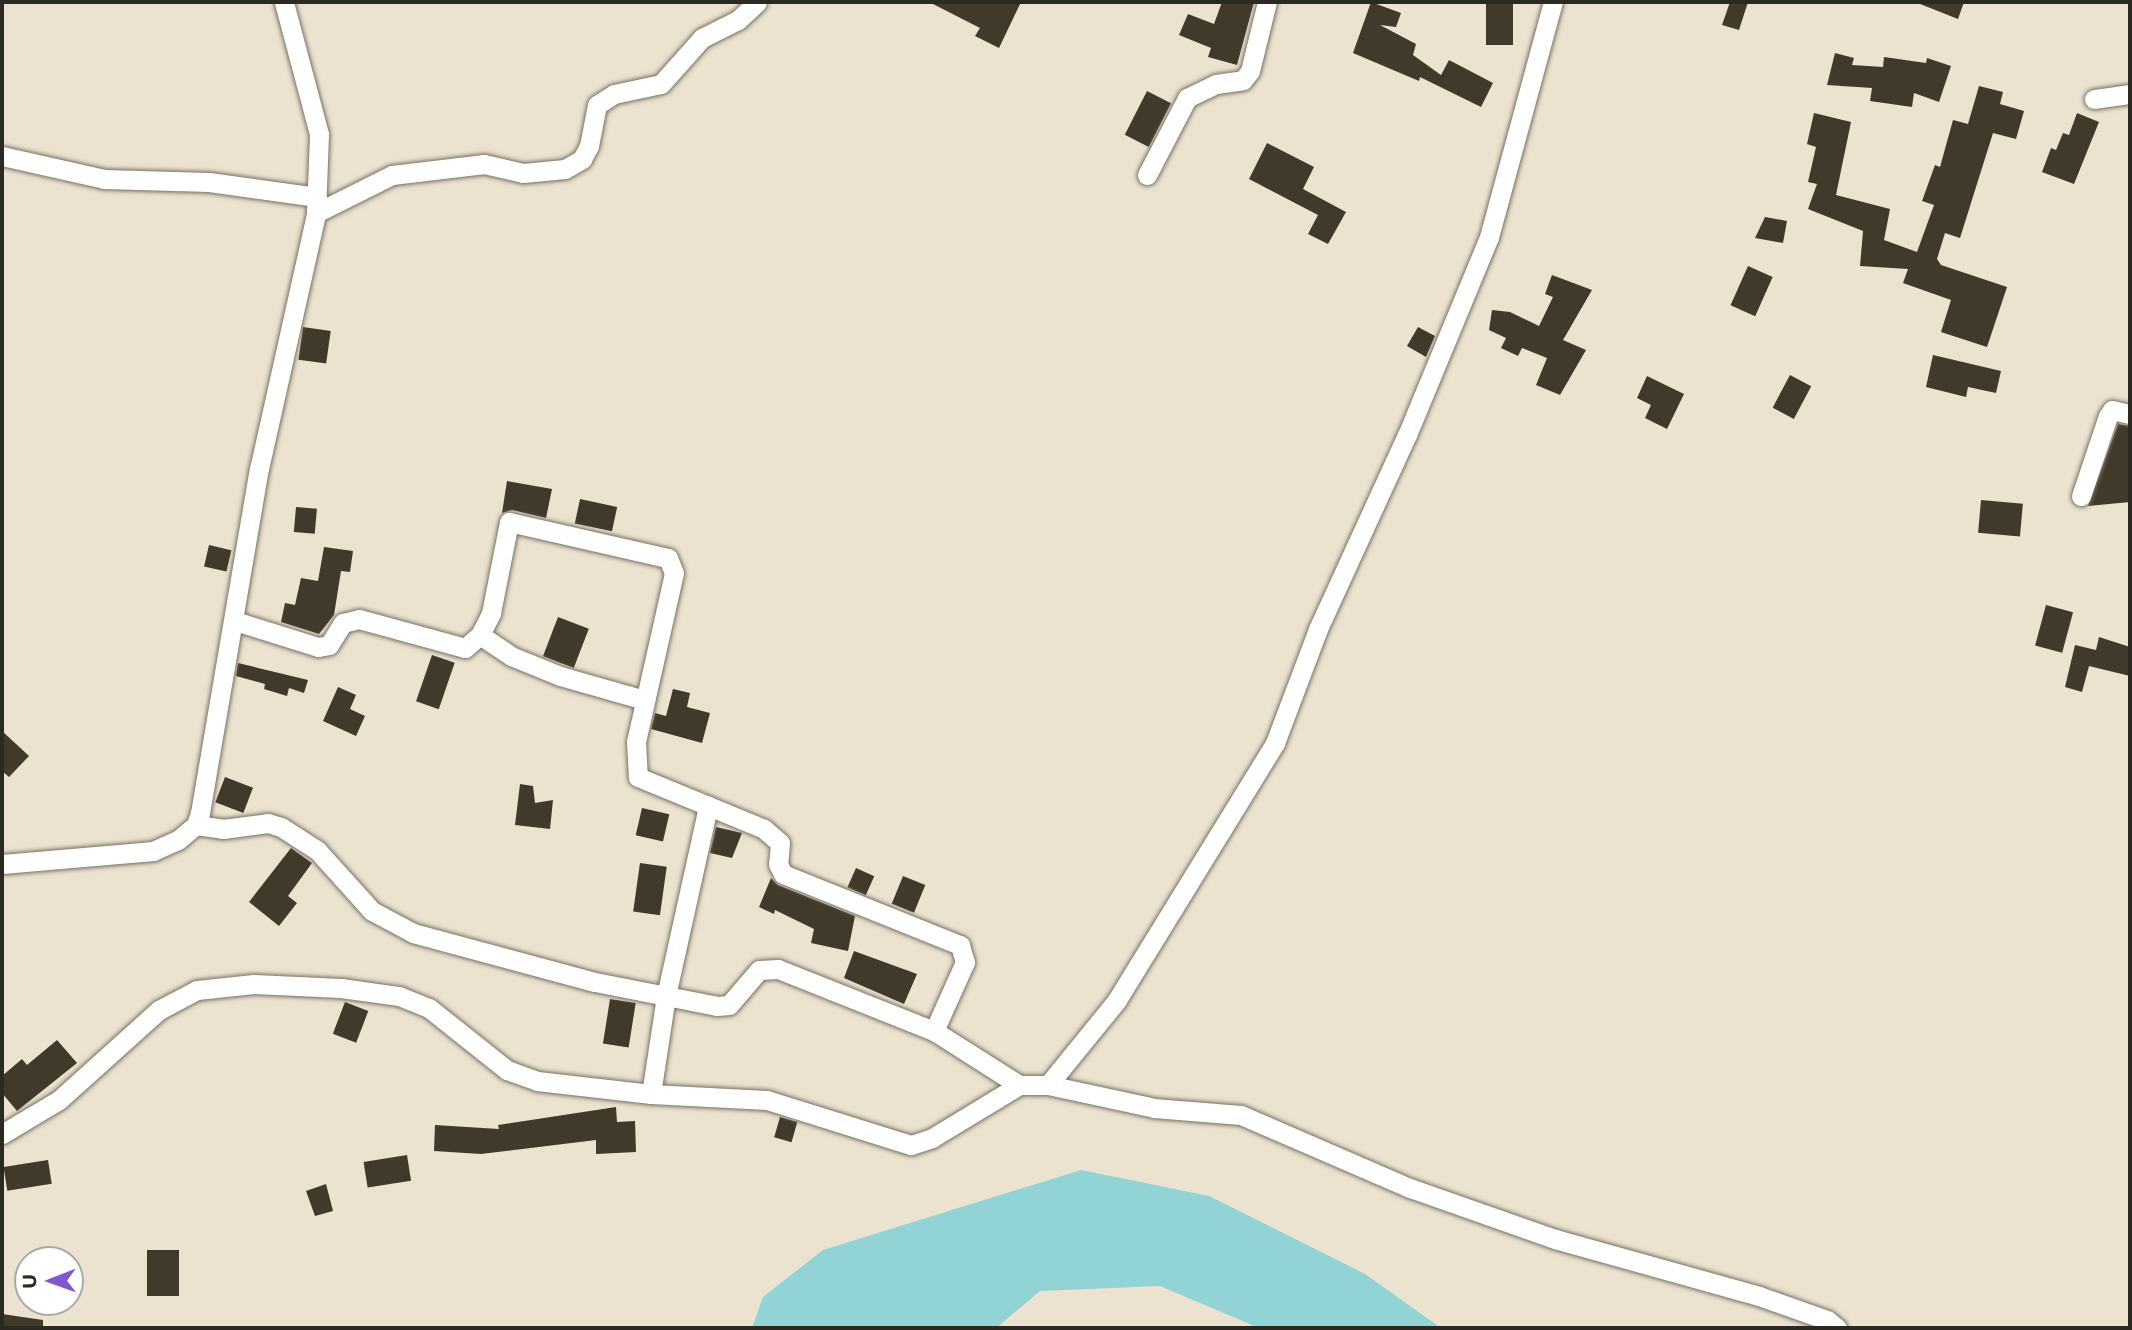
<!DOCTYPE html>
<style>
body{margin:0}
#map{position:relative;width:2132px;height:1330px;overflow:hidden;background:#ebe2d0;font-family:Montserrat,sans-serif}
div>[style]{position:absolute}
.water>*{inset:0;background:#92d3d6}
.building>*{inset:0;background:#413a2b;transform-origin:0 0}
.roads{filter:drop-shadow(0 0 2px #797161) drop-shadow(0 0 2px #797161)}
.minor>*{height:19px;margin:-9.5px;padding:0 9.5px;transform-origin:9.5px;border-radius:9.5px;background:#fff}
span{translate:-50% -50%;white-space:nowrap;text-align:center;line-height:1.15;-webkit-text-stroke:7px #fff;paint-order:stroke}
.frame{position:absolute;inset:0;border:4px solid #2c2922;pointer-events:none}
.north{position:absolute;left:14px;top:1246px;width:70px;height:70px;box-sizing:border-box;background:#fff;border:2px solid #aba9a7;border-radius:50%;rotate:269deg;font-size:19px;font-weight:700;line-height:28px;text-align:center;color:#2c2922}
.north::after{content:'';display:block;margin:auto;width:24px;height:32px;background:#8256cf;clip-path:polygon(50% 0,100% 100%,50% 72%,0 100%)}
</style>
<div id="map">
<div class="water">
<div style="clip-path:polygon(1081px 1170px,1209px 1196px,1365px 1274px,1441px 1328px,1259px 1328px,1160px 1286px,1040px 1291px,996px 1328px,752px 1328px,763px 1297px,823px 1250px)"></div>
</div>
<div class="building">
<div style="clip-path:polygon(929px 2px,1021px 2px,999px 48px,975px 36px,980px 28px)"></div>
<div style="clip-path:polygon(1222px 2px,1254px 2px,1237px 65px,1208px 57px,1211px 48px,1179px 35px,1188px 14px,1214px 24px)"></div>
<div style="clip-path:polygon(1371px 2px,1401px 13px,1396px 27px,1380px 25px,1416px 44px,1413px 55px,1441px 75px,1449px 60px,1493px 83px,1481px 107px,1420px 77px,1419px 81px,1353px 53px)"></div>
<div style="left:1486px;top:2px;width:27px;height:43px"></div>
<div style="clip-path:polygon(1730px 2px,1748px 2px,1739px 30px,1722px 25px)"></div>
<div style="clip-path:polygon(1915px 2px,1964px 2px,1958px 19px)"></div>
<div style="clip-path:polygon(1835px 53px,1854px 58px,1852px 65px,1883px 67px,1884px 57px,1926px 63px,1927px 58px,1951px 66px,1939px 102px,1914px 93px,1912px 107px,1870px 101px,1872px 88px,1827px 85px)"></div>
<div style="clip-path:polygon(1979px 86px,2003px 92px,2000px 104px,2024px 111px,2016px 139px,1993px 133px,1960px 238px,1945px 233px,1937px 259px,1941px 265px,2007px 287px,1987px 347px,1941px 332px,1951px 300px,1903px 283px,1908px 269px,1860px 266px,1863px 231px,1808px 209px,1817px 184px,1808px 182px,1816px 147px,1807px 144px,1814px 113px,1851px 122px,1836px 195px,1890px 209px,1884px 240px,1917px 252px,1934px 205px,1922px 201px,1935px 165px,1940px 167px,1953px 120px,1968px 124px)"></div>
<div style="left:1147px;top:91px;width:27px;height:49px;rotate:27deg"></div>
<div style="clip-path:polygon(2077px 113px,2099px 122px,2074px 184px,2042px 172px,2051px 148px,2056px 150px,2063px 133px,2069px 135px)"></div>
<div style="clip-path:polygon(1267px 143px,1314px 167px,1303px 189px,1346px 212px,1328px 244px,1308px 234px,1318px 215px,1249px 179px)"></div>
<div style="clip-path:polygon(1765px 217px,1787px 221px,1783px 243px,1755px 238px)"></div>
<div style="left:1748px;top:266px;width:27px;height:43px;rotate:24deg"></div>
<div style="clip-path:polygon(1552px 275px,1592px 290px,1563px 340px,1586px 350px,1560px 395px,1536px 385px,1547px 358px,1522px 348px,1518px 356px,1501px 348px,1506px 338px,1489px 330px,1492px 310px,1510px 312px,1539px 326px,1553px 297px,1545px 294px)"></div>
<div style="left:303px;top:327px;width:28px;height:33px;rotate:8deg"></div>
<div style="clip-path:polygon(1418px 327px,1435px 336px,1426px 357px,1407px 346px)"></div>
<div style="clip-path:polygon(1933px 355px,2001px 371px,1996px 393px,1968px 387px,1966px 397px,1926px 387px)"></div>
<div style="left:1790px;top:375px;width:24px;height:37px;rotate:28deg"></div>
<div style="clip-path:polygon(1647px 376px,1684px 394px,1667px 429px,1645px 418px,1651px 405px,1637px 398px)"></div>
<div style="clip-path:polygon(2118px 424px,2130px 426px,2130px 502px,2088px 506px)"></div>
<div style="clip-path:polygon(507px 481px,552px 489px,546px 518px,512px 510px,502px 513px)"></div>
<div style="left:580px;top:499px;width:38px;height:25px;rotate:12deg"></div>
<div style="left:1981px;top:500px;width:42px;height:33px;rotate:5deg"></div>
<div style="left:296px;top:507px;width:21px;height:25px;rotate:5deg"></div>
<div style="left:209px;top:545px;width:23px;height:22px;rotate:13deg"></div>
<div style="clip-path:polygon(324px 547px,353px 551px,350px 572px,341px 571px,334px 615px,319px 634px,281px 622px,285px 603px,295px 605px,301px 578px,318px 581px)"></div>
<div style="left:2046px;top:605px;width:28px;height:42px;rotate:15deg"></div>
<div style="left:558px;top:617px;width:33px;height:42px;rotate:21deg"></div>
<div style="clip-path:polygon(2099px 637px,2130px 647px,2130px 676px,2089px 666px,2082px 692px,2065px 687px,2075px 645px,2096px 650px)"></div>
<div style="left:432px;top:655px;width:24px;height:49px;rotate:19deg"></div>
<div style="clip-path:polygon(238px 663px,308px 680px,304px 693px,289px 688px,287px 696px,264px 689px,265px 684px,236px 676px)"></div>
<div style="clip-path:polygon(338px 687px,356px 695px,350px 709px,365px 716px,356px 736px,323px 721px)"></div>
<div style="clip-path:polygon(673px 689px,690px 693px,687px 707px,710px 713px,702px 743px,651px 729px,655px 713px,666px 716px)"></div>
<div style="clip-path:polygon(2px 731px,29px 756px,9px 777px,2px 771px)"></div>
<div style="left:225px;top:777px;width:30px;height:27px;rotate:21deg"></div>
<div style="clip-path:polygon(520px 784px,533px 786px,535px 803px,553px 800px,550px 829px,515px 825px)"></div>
<div style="left:642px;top:808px;width:28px;height:28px;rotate:13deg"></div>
<div style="clip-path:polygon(716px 827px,742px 833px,732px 858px,710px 853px)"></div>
<div style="clip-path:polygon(291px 848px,312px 863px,288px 896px,297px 903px,279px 926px,249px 902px)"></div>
<div style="left:640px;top:863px;width:27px;height:49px;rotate:8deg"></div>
<div style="left:856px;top:868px;width:20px;height:21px;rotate:24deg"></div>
<div style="left:903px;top:876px;width:24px;height:30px;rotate:22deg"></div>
<div style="clip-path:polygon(771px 878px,778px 885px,855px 916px,848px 951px,811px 943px,814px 929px,775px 910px,774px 914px,759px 907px)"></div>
<div style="clip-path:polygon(854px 951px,917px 974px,904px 1004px,844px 978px)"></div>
<div style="left:610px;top:999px;width:26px;height:45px;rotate:9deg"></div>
<div style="left:345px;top:1002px;width:25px;height:34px;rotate:21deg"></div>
<div style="clip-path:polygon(57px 1040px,77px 1063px,17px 1111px,2px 1093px,2px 1076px,22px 1059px,27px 1065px)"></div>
<div style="clip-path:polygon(616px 1107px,617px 1122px,635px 1121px,636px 1152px,596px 1154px,596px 1140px,481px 1154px,434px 1151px,435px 1125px,499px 1129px,498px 1125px)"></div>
<div style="left:780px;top:1117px;width:18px;height:21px;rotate:16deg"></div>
<div style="left:407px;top:1155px;width:26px;height:44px;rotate:81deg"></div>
<div style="left:48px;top:1160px;width:24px;height:45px;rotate:81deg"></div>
<div style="clip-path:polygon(326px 1184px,333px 1211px,315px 1216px,306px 1191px)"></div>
<div style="left:147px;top:1250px;width:32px;height:46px"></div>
<div style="clip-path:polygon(2px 1314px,43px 1320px,43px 1328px,2px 1328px)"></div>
</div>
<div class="roads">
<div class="minor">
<div style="left:2094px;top:99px;width:36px;rotate:-8deg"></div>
<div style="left:2px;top:156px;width:105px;rotate:12.7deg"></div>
<div style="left:104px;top:179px;width:105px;rotate:1.6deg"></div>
<div style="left:209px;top:182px;width:109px;rotate:7.9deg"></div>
<div style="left:1147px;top:175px;width:87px;rotate:-62.5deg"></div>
<div style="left:1187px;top:98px;width:32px;rotate:-26deg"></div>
<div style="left:1216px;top:84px;width:27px;rotate:-8deg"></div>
<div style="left:1243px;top:80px;width:11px;rotate:-52deg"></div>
<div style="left:1250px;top:71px;width:71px;rotate:-76.2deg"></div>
<div style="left:316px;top:213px;width:85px;rotate:-26.6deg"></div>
<div style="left:392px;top:175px;width:93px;rotate:-6.8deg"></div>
<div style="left:484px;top:164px;width:40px;rotate:13deg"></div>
<div style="left:523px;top:173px;width:42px;rotate:-5.4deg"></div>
<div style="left:565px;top:169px;width:20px;rotate:-30deg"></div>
<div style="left:582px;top:159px;width:15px;rotate:-62deg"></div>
<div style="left:589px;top:146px;width:42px;rotate:-79deg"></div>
<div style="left:597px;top:105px;width:20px;rotate:-33deg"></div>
<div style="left:614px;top:94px;width:48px;rotate:-12deg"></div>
<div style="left:661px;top:84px;width:62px;rotate:-48.3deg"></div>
<div style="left:702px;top:38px;width:40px;rotate:-26.6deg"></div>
<div style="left:738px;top:20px;width:26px;rotate:-43deg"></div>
<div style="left:2081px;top:496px;width:84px;rotate:-71.4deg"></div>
<div style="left:2108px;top:416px;width:7px;rotate:-56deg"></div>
<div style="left:2112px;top:410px;width:18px;rotate:13deg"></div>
<div style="left:235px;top:621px;width:87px;rotate:17.4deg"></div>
<div style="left:318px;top:647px;width:11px;rotate:-10deg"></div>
<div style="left:329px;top:645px;width:26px;rotate:-58deg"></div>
<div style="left:343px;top:623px;width:16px;rotate:-14deg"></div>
<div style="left:359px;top:619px;width:110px;rotate:15.3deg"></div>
<div style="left:465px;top:648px;width:20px;rotate:-41deg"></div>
<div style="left:480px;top:635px;width:25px;rotate:-63deg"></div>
<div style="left:491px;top:613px;width:93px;rotate:-78.8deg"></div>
<div style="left:509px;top:522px;width:163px;rotate:12.8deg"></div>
<div style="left:668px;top:558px;width:16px;rotate:68deg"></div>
<div style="left:674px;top:573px;width:172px;rotate:102.7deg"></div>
<div style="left:636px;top:741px;width:36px;rotate:87deg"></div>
<div style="left:638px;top:777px;width:136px;rotate:22.4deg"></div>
<div style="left:764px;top:829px;width:21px;rotate:41deg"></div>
<div style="left:780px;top:843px;width:21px;rotate:95deg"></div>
<div style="left:778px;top:864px;width:11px;rotate:63deg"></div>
<div style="left:783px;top:874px;width:191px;rotate:21.9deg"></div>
<div style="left:960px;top:945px;width:18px;rotate:74deg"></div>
<div style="left:965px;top:962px;width:76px;rotate:114.2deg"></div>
<div style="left:480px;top:635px;width:37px;rotate:34deg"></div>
<div style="left:511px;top:656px;width:53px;rotate:22.2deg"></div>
<div style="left:560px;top:676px;width:88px;rotate:15.8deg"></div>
<div style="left:196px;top:825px;width:27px;rotate:8deg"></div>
<div style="left:223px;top:829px;width:45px;rotate:-7.6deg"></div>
<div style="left:268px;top:823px;width:14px;rotate:17deg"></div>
<div style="left:281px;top:827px;width:43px;rotate:32.6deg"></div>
<div style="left:317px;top:850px;width:82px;rotate:48deg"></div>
<div style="left:372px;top:911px;width:47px;rotate:28.2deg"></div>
<div style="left:413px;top:933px;width:188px;rotate:15.1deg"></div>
<div style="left:595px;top:982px;width:124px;rotate:11.1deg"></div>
<div style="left:717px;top:1006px;width:12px;rotate:-5deg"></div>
<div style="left:729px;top:1005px;width:46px;rotate:-49.4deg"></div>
<div style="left:759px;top:970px;width:19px;rotate:-3deg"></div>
<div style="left:778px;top:969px;width:168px;rotate:21.7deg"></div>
<div style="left:934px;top:1031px;width:101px;rotate:32.4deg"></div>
<div style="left:2px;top:864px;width:152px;rotate:-4.9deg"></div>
<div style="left:153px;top:851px;width:27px;rotate:-24deg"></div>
<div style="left:178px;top:840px;width:23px;rotate:-40deg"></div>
<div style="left:196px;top:825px;width:13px;rotate:-72deg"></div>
<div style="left:200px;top:813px;width:349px;rotate:-80.3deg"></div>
<div style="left:259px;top:469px;width:262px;rotate:-77.4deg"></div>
<div style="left:316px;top:213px;width:79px;rotate:-87.8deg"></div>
<div style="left:319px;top:134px;width:137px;rotate:-104.9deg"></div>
<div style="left:1048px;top:1085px;width:109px;rotate:-50.9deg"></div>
<div style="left:1117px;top:1000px;width:302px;rotate:-58.4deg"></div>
<div style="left:1275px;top:743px;width:122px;rotate:-69.3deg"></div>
<div style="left:1318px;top:629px;width:213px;rotate:-65.4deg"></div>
<div style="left:1407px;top:435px;width:214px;rotate:-67.5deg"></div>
<div style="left:1489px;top:237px;width:244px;rotate:-74.8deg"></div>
<div style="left:651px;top:1094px;width:99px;rotate:-81.3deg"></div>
<div style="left:666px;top:996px;width:195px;rotate:-77.5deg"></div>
<div style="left:2px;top:1134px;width:66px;rotate:-30.8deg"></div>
<div style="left:59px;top:1100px;width:135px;rotate:-42deg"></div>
<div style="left:159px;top:1010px;width:43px;rotate:-27.8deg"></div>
<div style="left:197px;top:990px;width:57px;rotate:-6deg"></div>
<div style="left:254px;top:984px;width:87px;rotate:2.6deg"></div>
<div style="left:341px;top:988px;width:59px;rotate:7.9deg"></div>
<div style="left:399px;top:996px;width:32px;rotate:22deg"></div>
<div style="left:429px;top:1008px;width:100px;rotate:38.5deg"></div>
<div style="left:507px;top:1070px;width:32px;rotate:20deg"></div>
<div style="left:537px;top:1081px;width:115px;rotate:6.5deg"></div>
<div style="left:651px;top:1094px;width:116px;rotate:3deg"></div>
<div style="left:767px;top:1100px;width:151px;rotate:17.4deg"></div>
<div style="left:911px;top:1145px;width:22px;rotate:-18deg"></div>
<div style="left:932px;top:1138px;width:102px;rotate:-31.3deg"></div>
<div style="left:1019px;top:1085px;width:29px"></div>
<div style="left:1048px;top:1085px;width:108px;rotate:12.2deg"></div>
<div style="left:1154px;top:1108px;width:87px;rotate:4.6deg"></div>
<div style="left:1241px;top:1115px;width:184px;rotate:23.4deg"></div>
<div style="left:1410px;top:1188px;width:154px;rotate:19.4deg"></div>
<div style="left:1555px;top:1239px;width:212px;rotate:15.6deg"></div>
<div style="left:1759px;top:1296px;width:72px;rotate:19.4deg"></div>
<div style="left:1827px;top:1320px;width:13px;rotate:39deg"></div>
</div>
</div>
<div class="frame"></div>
<div class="north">U</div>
</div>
